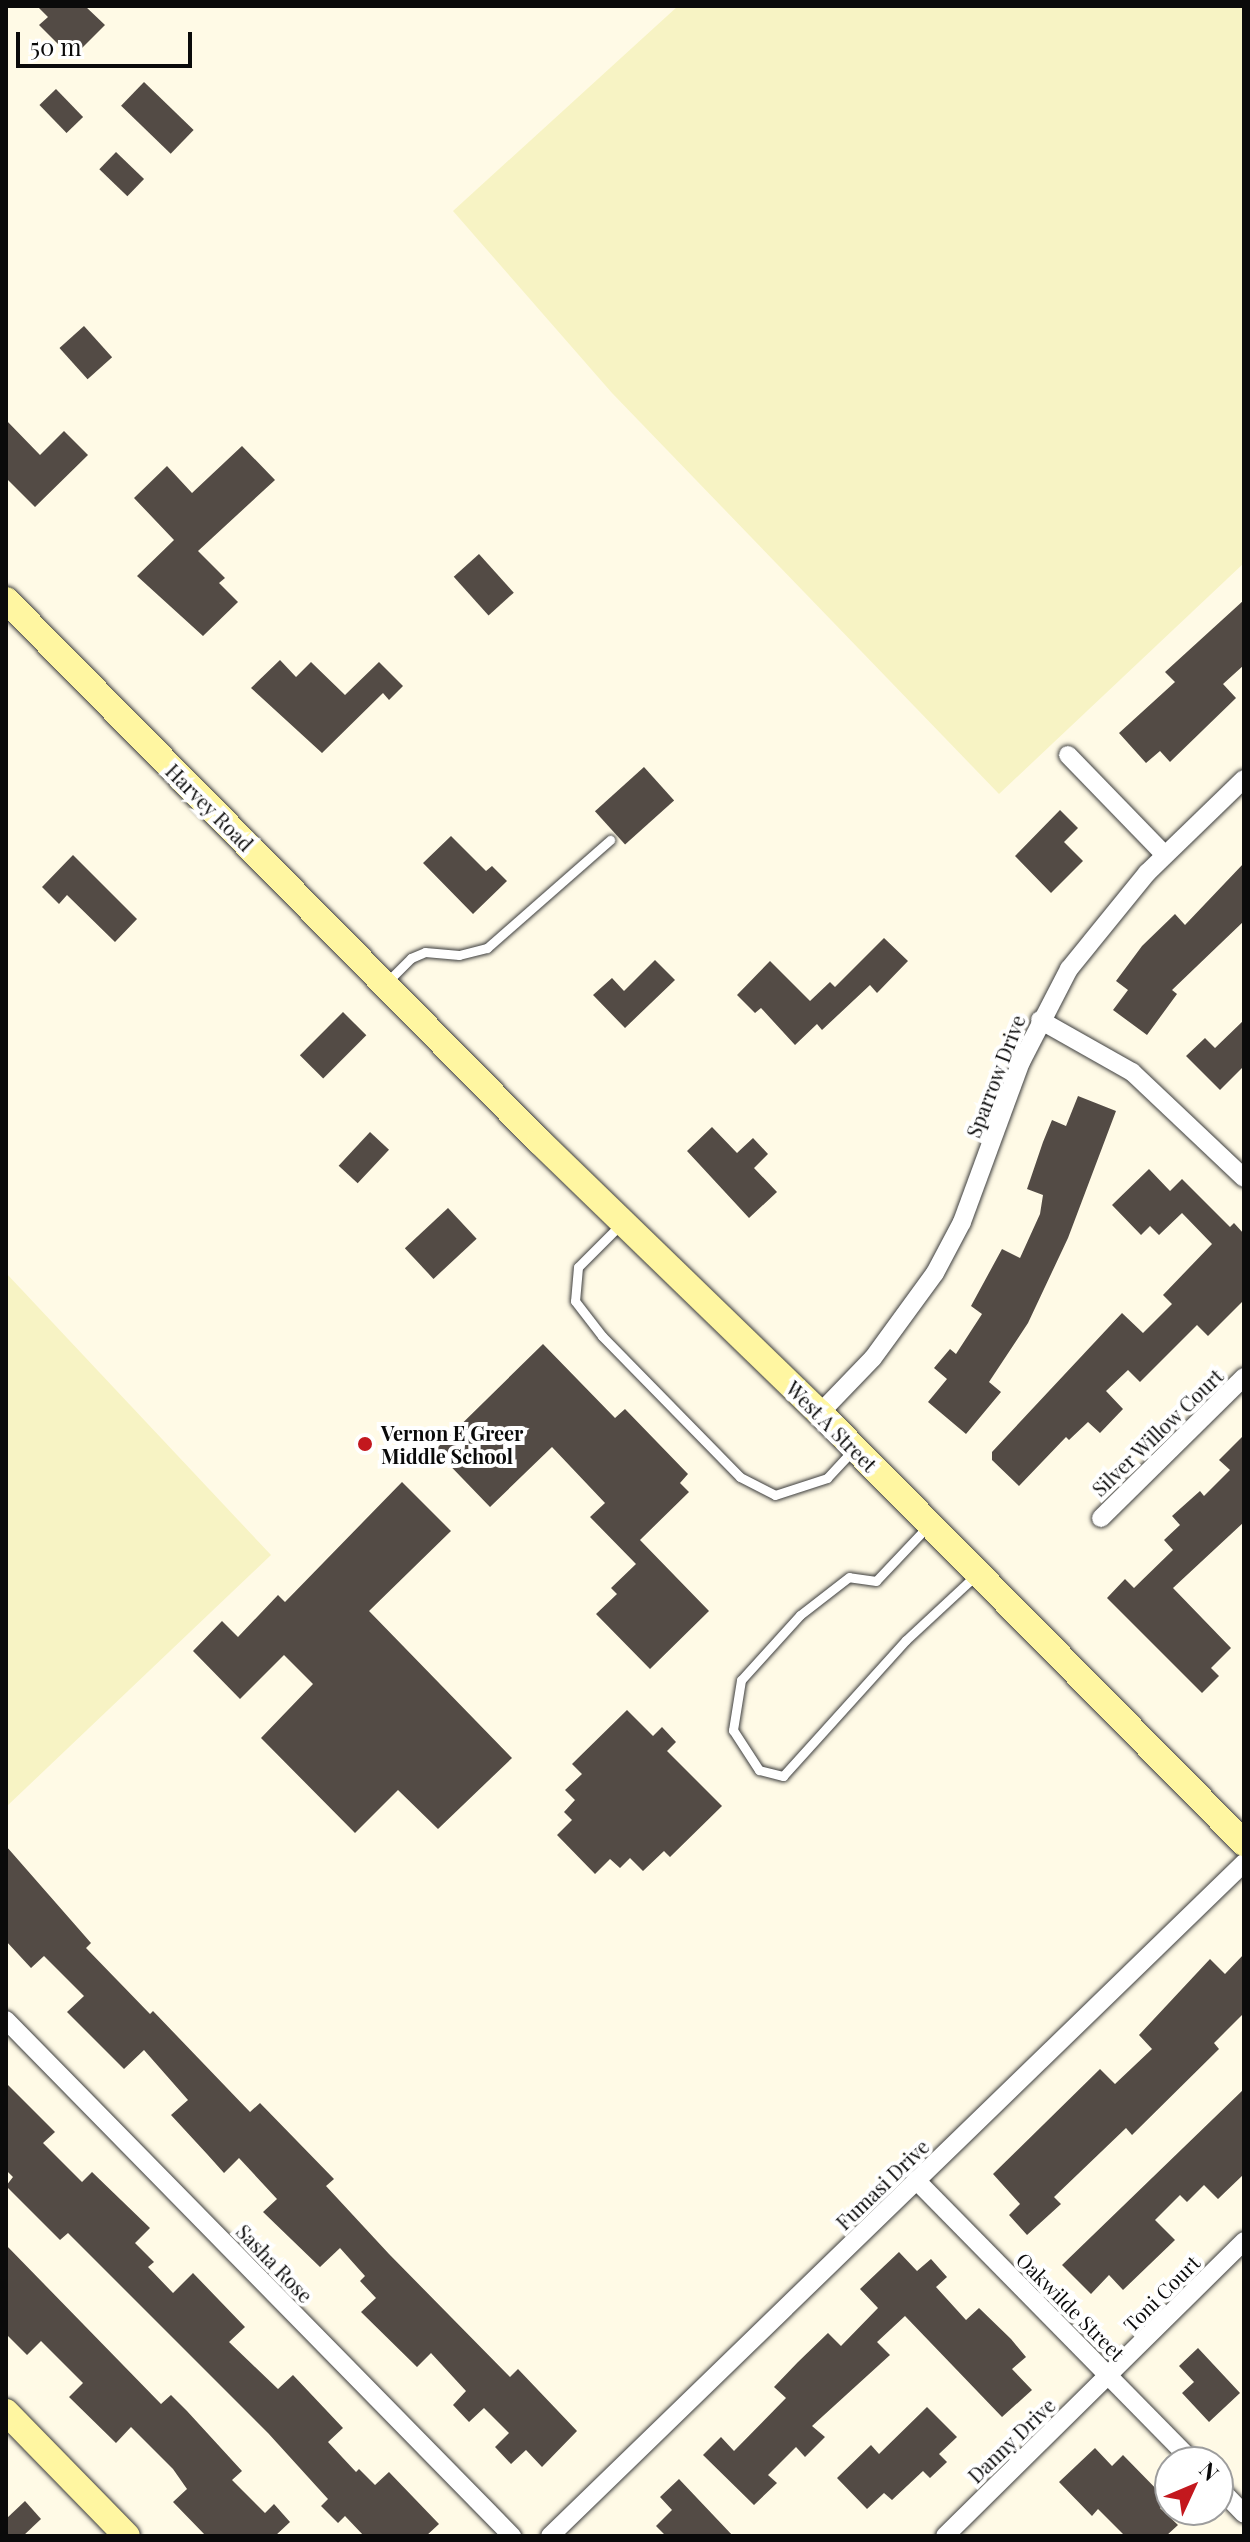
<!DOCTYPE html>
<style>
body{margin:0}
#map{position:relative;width:1250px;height:2542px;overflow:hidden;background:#fffae6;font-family:"Playfair Display",serif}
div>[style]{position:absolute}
.farmland>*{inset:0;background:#f7f3c4}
.building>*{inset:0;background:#534b45;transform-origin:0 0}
.roads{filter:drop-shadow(0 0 2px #3d3d3d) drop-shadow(0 0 2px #3d3d3d)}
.lane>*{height:9px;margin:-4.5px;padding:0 4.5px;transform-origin:4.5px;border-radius:4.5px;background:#fff}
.street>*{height:18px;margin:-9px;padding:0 9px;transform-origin:9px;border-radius:9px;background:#fff}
.secondary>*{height:26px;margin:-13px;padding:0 13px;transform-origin:13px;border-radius:13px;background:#fff6a1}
.dots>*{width:22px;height:22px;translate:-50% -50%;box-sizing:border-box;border:4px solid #fff;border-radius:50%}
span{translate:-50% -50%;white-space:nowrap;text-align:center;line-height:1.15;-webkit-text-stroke:8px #fff;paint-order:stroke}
.street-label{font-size:20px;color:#0a0a0a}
.poi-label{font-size:20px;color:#0a0a0a;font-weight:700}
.left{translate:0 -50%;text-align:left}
.frame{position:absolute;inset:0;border:8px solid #0a0a0a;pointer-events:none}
.north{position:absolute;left:1154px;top:2446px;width:80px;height:80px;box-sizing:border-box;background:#fff;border:2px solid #9d9d9d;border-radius:50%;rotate:46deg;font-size:22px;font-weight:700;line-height:32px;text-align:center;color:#0a0a0a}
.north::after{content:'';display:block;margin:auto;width:28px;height:36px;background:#c3181e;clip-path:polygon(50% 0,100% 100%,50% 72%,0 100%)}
.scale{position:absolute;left:16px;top:32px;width:176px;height:36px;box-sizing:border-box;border:4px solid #0a0a0a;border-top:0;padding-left:10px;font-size:24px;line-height:28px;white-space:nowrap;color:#0a0a0a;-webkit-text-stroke:6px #fff;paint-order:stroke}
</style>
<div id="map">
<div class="farmland">
<div style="clip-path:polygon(678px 6px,1244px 6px,1244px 563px,999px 794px,612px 393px,453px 211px)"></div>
<div style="clip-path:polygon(6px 1273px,271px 1555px,6px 1807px)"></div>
</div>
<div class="building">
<div style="clip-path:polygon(37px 6px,85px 6px,105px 25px,72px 58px,39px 25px,48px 17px)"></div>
<div style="left:144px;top:82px;width:69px;height:33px;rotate:44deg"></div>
<div style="left:56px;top:89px;width:39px;height:23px;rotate:46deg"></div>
<div style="left:116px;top:152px;width:39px;height:24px;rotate:44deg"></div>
<div style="left:84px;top:326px;width:42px;height:33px;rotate:48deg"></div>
<div style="clip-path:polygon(6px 420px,40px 455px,64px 431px,88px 455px,35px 507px,6px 478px)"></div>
<div style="clip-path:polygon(242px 446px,275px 480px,198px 551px,225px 578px,219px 583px,238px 602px,203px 636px,137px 576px,174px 540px,134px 498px,167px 466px,192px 493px)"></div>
<div style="left:479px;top:554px;width:52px;height:34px;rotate:48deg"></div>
<div style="clip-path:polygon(1244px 600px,1244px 665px,1223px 684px,1236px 698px,1170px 762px,1160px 751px,1146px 763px,1119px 733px,1175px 682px,1165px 672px)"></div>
<div style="clip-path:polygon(280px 660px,296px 677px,311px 662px,345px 695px,379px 662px,403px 686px,389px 700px,383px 693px,322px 753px,251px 688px)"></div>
<div style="left:644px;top:767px;width:45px;height:66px;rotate:48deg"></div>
<div style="clip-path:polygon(1060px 810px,1078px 828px,1064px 842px,1083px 861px,1051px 893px,1015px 856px)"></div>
<div style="clip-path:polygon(451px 836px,486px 871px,492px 866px,507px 881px,473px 914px,423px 863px)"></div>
<div style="clip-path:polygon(73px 855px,137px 919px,115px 942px,67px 895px,59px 904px,42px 887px)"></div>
<div style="clip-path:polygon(1244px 863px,1244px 921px,1172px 990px,1177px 994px,1147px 1035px,1113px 1010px,1128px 990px,1116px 981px,1142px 946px,1175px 914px,1185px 925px)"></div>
<div style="clip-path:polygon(884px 938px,908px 961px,877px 993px,870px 985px,822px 1030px,817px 1024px,795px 1045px,761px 1008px,755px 1013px,737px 995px,770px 961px,810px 1001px,830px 982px,835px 987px)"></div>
<div style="clip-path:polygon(655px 960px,675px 980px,625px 1028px,593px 995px,612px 978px,624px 991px)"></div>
<div style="left:343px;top:1012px;width:33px;height:61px;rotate:45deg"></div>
<div style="clip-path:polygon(1244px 1020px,1244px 1066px,1220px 1090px,1186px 1056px,1205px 1038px,1215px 1048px)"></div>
<div style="clip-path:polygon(1078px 1096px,1116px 1111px,1068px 1238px,1028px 1323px,989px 1382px,1001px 1392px,966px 1434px,928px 1402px,947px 1379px,934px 1368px,950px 1349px,956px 1354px,982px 1314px,971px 1306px,1002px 1249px,1020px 1258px,1040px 1214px,1043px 1195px,1027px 1189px,1043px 1142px,1052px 1120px,1066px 1126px)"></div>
<div style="clip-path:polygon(712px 1127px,737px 1153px,753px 1138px,768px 1154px,754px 1168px,777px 1192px,749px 1218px,687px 1151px)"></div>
<div style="left:370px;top:1132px;width:26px;height:46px;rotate:43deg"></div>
<div style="clip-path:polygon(1149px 1169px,1170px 1191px,1182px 1179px,1230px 1227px,1234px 1223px,1244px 1234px,1244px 1300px,1208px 1336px,1197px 1325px,1140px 1382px,1128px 1370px,1106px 1391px,1123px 1409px,1100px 1433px,1088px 1422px,1069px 1440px,1066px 1437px,1019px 1486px,992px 1460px,992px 1452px,1122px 1313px,1143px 1333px,1172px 1304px,1163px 1295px,1212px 1244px,1182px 1213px,1159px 1235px,1150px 1226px,1141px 1235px,1112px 1205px)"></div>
<div style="left:448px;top:1208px;width:42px;height:59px;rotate:47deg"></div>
<div style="clip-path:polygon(543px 1344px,615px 1418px,625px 1409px,688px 1474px,680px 1483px,689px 1492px,640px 1540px,709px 1611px,650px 1669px,596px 1614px,617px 1594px,611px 1588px,636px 1564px,590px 1517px,605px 1503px,552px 1447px,490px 1507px,435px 1450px)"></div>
<div style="clip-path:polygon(1244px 1435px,1244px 1522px,1173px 1588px,1231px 1648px,1211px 1668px,1219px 1676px,1202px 1693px,1107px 1598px,1125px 1579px,1134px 1588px,1173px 1550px,1164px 1540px,1180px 1525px,1172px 1516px,1200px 1491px,1204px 1496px,1230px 1470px,1219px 1460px)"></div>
<div style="clip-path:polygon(402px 1482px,451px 1531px,369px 1611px,512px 1758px,438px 1829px,398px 1790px,355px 1833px,261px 1738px,313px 1684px,284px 1655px,240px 1699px,193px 1651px,222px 1621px,238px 1637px,278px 1595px,285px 1602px)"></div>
<div style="clip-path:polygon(627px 1710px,653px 1736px,662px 1727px,676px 1742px,667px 1751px,722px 1806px,670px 1857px,664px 1851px,643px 1871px,630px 1858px,620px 1868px,610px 1859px,595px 1874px,557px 1835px,572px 1820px,564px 1812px,575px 1800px,565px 1790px,582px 1774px,572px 1764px)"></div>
<div style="clip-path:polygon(6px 1846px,91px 1943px,86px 1948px,150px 2014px,153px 2011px,250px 2112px,260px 2103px,334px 2179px,326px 2186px,389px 2254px,510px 2377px,518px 2369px,577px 2431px,542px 2467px,526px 2450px,511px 2464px,495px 2447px,509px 2433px,484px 2408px,469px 2422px,453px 2405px,466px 2391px,431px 2353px,417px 2367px,361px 2312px,376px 2298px,360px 2281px,365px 2276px,340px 2248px,320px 2267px,263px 2212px,277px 2199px,239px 2158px,224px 2173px,207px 2154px,171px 2115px,188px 2100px,144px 2050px,124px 2069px,67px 2012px,84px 1996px,44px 1956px,31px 1968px,6px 1941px)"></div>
<div style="clip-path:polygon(1244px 1954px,1244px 2013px,1214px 2043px,1219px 2049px,1132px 2135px,1126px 2128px,1054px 2197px,1061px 2204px,1027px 2235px,1009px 2215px,1020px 2204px,993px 2174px,1100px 2069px,1115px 2084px,1152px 2049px,1139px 2035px,1210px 1959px,1225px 1974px)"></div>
<div style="clip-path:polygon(6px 2083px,55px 2132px,43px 2143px,82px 2182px,92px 2172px,150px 2228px,135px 2243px,154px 2262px,148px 2267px,173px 2293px,193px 2273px,245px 2327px,229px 2342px,278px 2389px,293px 2375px,343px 2428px,328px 2442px,356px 2472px,359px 2469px,375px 2485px,389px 2472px,439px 2524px,426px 2536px,364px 2536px,345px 2516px,338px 2523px,321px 2506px,328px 2499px,268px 2433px,68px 2233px,60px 2240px,6px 2186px,13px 2177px,6px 2170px)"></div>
<div style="clip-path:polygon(1244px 2089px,1244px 2174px,1218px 2199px,1204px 2185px,1187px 2202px,1180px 2195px,1155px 2220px,1175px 2240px,1123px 2290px,1109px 2275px,1091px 2294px,1062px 2265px)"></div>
<div style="clip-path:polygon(6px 2245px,161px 2404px,171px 2395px,187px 2411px,242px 2471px,232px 2480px,265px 2513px,274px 2504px,290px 2522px,275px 2536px,206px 2536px,173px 2502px,187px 2489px,173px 2469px,131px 2427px,116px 2443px,69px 2397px,83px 2383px,41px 2341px,27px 2355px,6px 2334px)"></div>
<div style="clip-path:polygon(899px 2252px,917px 2271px,931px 2259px,947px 2277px,936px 2287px,966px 2320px,979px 2308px,1011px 2339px,1026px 2357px,1012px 2369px,1032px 2390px,1002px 2417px,905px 2316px,877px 2342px,890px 2355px,812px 2426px,825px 2437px,805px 2457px,796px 2447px,768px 2475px,777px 2483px,754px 2505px,703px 2455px,721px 2437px,734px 2451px,786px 2398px,774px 2387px,798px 2362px,828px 2333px,841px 2346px,878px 2308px,860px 2289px)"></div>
<div style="clip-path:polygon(1198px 2348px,1240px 2393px,1209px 2422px,1182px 2393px,1194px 2382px,1179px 2366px)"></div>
<div style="clip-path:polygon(927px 2407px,957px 2437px,939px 2454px,947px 2462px,930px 2478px,923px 2471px,892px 2500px,884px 2493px,867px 2509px,837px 2478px,871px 2445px,879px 2454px)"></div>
<div style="clip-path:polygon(1095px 2448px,1112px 2466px,1123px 2455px,1168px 2501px,1160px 2508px,1178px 2525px,1166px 2536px,1125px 2536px,1098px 2509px,1092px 2516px,1059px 2482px)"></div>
<div style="clip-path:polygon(679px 2479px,733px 2536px,666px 2536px,656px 2526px,672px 2510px,660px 2497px)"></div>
<div style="clip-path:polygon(25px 2501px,41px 2519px,23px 2536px,6px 2536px,6px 2519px)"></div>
</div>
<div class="roads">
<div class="lane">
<div style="left:387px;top:982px;width:34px;rotate:-45deg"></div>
<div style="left:411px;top:958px;width:15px;rotate:-23deg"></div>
<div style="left:425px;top:952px;width:34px;rotate:5deg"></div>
<div style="left:459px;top:955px;width:29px;rotate:-14deg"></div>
<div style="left:487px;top:948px;width:164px;rotate:-41.3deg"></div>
<div style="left:620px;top:1225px;width:59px;rotate:135deg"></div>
<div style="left:578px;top:1267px;width:34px;rotate:95deg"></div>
<div style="left:575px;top:1301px;width:44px;rotate:52.4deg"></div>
<div style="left:602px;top:1336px;width:197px;rotate:45.6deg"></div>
<div style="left:740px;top:1477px;width:39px;rotate:27deg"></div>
<div style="left:775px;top:1495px;width:55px;rotate:-18.1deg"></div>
<div style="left:827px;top:1478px;width:37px;rotate:-47deg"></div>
<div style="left:927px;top:1527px;width:74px;rotate:133.4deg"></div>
<div style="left:876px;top:1581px;width:27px;rotate:-172deg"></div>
<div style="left:849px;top:1577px;width:62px;rotate:142.2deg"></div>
<div style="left:800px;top:1615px;width:88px;rotate:132.2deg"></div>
<div style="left:741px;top:1680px;width:51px;rotate:99.1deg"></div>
<div style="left:733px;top:1730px;width:48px;rotate:57deg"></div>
<div style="left:759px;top:1770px;width:25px;rotate:14deg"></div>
<div style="left:783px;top:1776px;width:183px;rotate:-47.9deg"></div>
<div style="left:906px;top:1640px;width:96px;rotate:-42.9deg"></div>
</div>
<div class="street">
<div style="left:1068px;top:755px;width:139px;rotate:45.9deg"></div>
<div style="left:1040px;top:1020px;width:106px;rotate:29.5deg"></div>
<div style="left:1132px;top:1072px;width:154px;rotate:43.4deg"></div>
<div style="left:820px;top:1413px;width:76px;rotate:-46.1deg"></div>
<div style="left:873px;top:1358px;width:105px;rotate:-53.9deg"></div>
<div style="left:935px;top:1273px;width:58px;rotate:-62.1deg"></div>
<div style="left:962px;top:1222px;width:171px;rotate:-69.8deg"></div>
<div style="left:1021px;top:1062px;width:105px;rotate:-62.7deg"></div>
<div style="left:1069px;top:969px;width:124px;rotate:-50.9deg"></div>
<div style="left:1147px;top:873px;width:135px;rotate:-44.1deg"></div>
<div style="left:1101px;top:1518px;width:201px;rotate:-44.6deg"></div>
<div style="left:6px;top:2020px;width:723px;rotate:45.56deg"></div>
<div style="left:916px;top:2180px;width:395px;rotate:45.5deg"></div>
<div style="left:1218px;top:2487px;width:37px;rotate:46deg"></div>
<div style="left:550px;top:2536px;width:967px;rotate:-44.12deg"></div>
<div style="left:945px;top:2536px;width:420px;rotate:-44.6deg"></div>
</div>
<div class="secondary">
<div style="left:6px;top:600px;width:761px;rotate:45.43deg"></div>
<div style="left:540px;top:1142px;width:390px;rotate:44.1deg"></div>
<div style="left:820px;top:1413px;width:604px;rotate:45.4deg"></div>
<div style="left:6px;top:2412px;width:173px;rotate:45.7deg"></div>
</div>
</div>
<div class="dots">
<div style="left:365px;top:1444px;background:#c3181e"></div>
</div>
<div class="street-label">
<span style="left:210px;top:807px;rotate:45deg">Harvey Road</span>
<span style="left:995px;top:1076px;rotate:-69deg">Sparrow Drive</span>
<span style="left:832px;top:1426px;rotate:45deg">West A Street</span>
<span style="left:1157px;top:1432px;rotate:-44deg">Silver Willow Court</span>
<span style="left:882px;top:2184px;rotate:-44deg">Fumasi Drive</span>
<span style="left:275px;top:2263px;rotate:46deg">Sasha Rose</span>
<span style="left:1161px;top:2293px;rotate:-45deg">Toni Court</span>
<span style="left:1071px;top:2306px;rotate:45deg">Oakwilde Street</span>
<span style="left:1011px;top:2440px;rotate:-44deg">Danny Drive</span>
</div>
<div class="poi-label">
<span class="left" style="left:381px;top:1444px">Vernon E Greer<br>Middle School</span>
</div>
<div class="frame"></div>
<div class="north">N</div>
<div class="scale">50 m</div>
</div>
